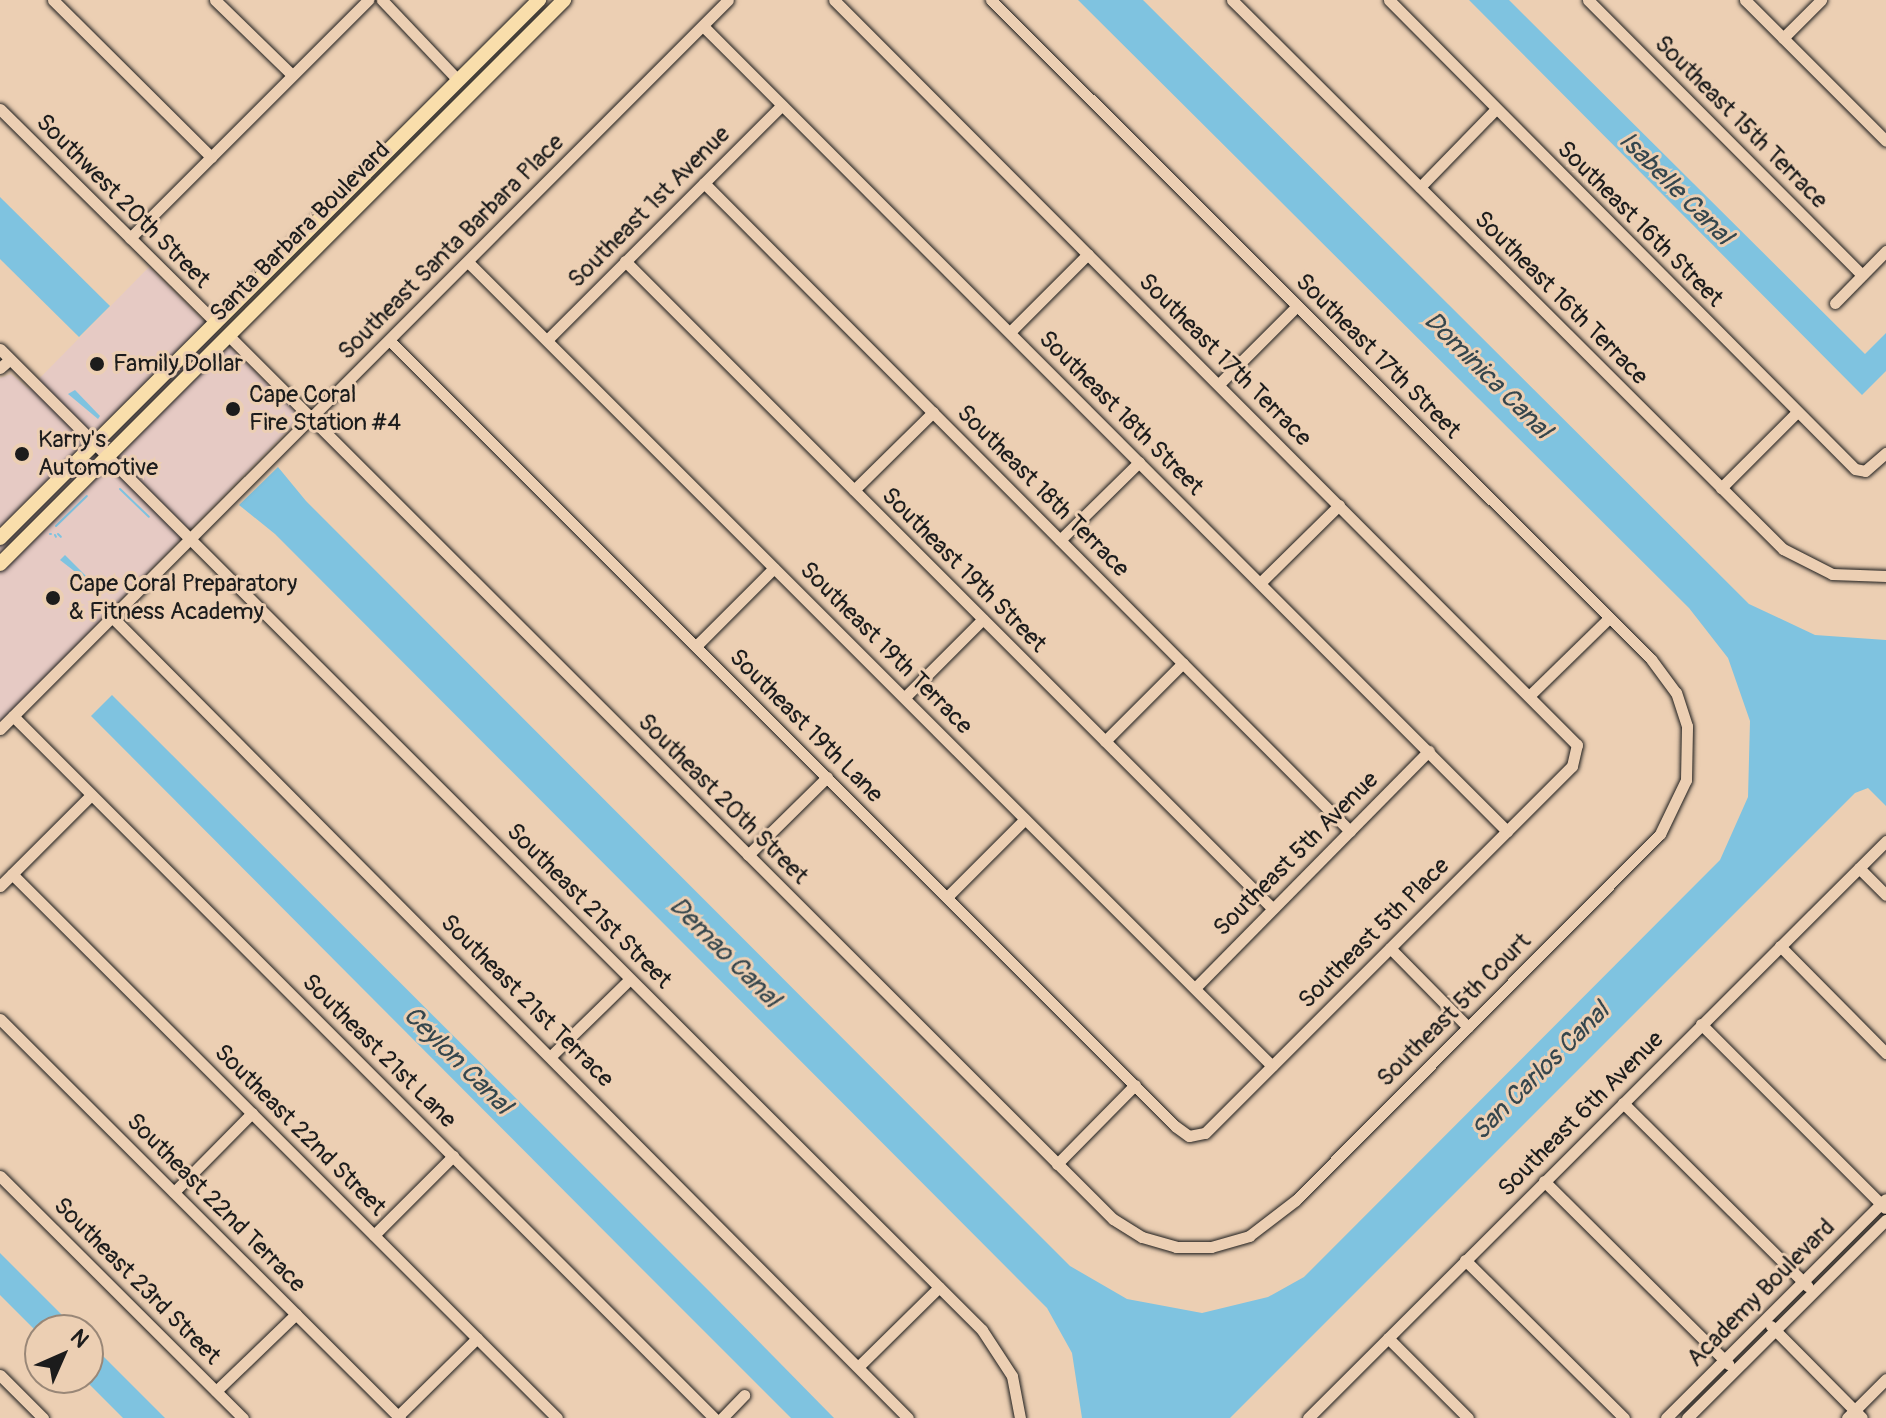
<!DOCTYPE html>
<style>
body{margin:0}
#map{position:relative;width:1886px;height:1418px;overflow:hidden;background:#eccfb3;font-family:Pangolin,sans-serif}
div>[style]{position:absolute}
.built>*{inset:0;background:#e6cac4}
.water>*{inset:0;background:#7fc3e0}
.stream>*{height:2px;margin:-1px;padding:0 1px;transform-origin:1px;border-radius:1px;background:#7fc3e0}
.roads{filter:drop-shadow(0 0 2px #1c1c1c) drop-shadow(0 0 2px #1c1c1c)}
.minor>*{height:11px;margin:-5.5px;padding:0 5.5px;transform-origin:5.5px;border-radius:5.5px;background:#eccfb3}
.major>*{height:14px;margin:-7px;padding:0 7px;transform-origin:7px;border-radius:7px;background:#f9deab}
.dots>*{width:22px;height:22px;translate:-50% -50%;box-sizing:border-box;border:4px solid #eccfb3;border-radius:50%}
span{translate:-50% -50%;white-space:nowrap;text-align:center;line-height:1.15;-webkit-text-stroke:6px #eccfb3;paint-order:stroke}
.street-label{font-size:24px;color:#1c1c1c}
.poi-label{font-size:24px;color:#1c1c1c}
.left{translate:0 -50%;text-align:left}
.water-label{font-size:26px;color:#35464d;font-style:italic}
.north{position:absolute;left:24px;top:1314px;width:80px;height:80px;box-sizing:border-box;background:#eccfb3;border:2px solid #998777;border-radius:50%;rotate:45deg;font-size:22px;font-weight:700;line-height:32px;text-align:center;color:#1c1c1c}
.north::after{content:'';display:block;margin:auto;width:28px;height:36px;background:#1c1c1c;clip-path:polygon(50% 0,100% 100%,50% 72%,0 100%)}
</style>
<div id="map">
<div class="built">
<div style="clip-path:polygon(149px 267px,294px 410px,295px 423px,0 722px,0 378px,11px 374px,29px 389px)"></div>
</div>
<div class="water">
<div style="clip-path:polygon(1078px 0,1143px 0,1749px 604px,1815px 635px,1886px 640px,1886px 806px,1868px 788px,1855px 793px,1230px 1418px,1082px 1418px,1072px 1353px,1047px 1308px,275px 534px,239px 505px,278px 467px,306px 501px,1070px 1266px,1127px 1299px,1202px 1313px,1268px 1297px,1304px 1277px,1720px 860px,1748px 797px,1750px 721px,1728px 658px,1689px 608px)"></div>
<div style="clip-path:polygon(1469px 0,1509px 0,1865px 354px,1886px 333px,1886px 371px,1862px 395px)"></div>
<div style="clip-path:polygon(0 197px,110px 306px,79px 337px,0 259px)"></div>
<div style="clip-path:polygon(75px 390px,100px 416px,98px 419px,68px 394px)"></div>
<div style="clip-path:polygon(65px 555px,87px 577px,87px 581px,60px 560px)"></div>
<div style="clip-path:polygon(112px 695px,710px 1292px,834px 1418px,791px 1418px,637px 1264px,91px 716px)"></div>
<div style="clip-path:polygon(0 1253px,77px 1330px,40px 1330px,40px 1335px,0 1295px)"></div>
<div style="clip-path:polygon(88px 1341px,165px 1418px,123px 1418px,83px 1378px,88px 1378px)"></div>
</div>
<div class="stream">
<div style="left:67px;top:443px;width:1px"></div>
<div style="left:120px;top:489px;width:40px;rotate:44deg"></div>
<div style="left:56px;top:526px;width:43px;rotate:-44.1deg"></div>
<div style="left:50px;top:534px;width:1px"></div>
<div style="left:58px;top:534px;width:4px;rotate:45deg"></div>
<div style="left:55px;top:535px;width:2px;rotate:63deg"></div>
<div style="left:123px;top:582px;width:3px;rotate:72deg"></div>
</div>
<div class="roads">
<div class="minor">
<div style="left:53px;top:0;width:223px;rotate:44.8deg"></div>
<div style="left:215px;top:0;width:107px;rotate:44.2deg"></div>
<div style="left:382px;top:0;width:110px;rotate:46.5deg"></div>
<div style="left:1232px;top:0;width:778px;rotate:44.9deg"></div>
<div style="left:1783px;top:549px;width:55px;rotate:27deg"></div>
<div style="left:1832px;top:574px;width:54px;rotate:2.1deg"></div>
<div style="left:1389px;top:0;width:661px;rotate:45.18deg"></div>
<div style="left:1855px;top:469px;width:10px;rotate:11deg"></div>
<div style="left:1865px;top:471px;width:28px;rotate:-41deg"></div>
<div style="left:1588px;top:0;width:388px;rotate:45.1deg"></div>
<div style="left:1745px;top:0;width:199px;rotate:45deg"></div>
<div style="left:703px;top:26px;width:1138px;rotate:45.04deg"></div>
<div style="left:1783px;top:38px;width:54px;rotate:-45deg"></div>
<div style="left:0;top:109px;width:304px;rotate:44.7deg"></div>
<div style="left:704px;top:183px;width:915px;rotate:45.09deg"></div>
<div style="left:1420px;top:187px;width:107px;rotate:-45.8deg"></div>
<div style="left:130px;top:238px;width:337px;rotate:-45deg"></div>
<div style="left:625px;top:261px;width:916px;rotate:45deg"></div>
<div style="left:468px;top:262px;width:1137px;rotate:45deg"></div>
<div style="left:1835px;top:303px;width:73px;rotate:-45.6deg"></div>
<div style="left:1010px;top:332px;width:110px;rotate:-45deg"></div>
<div style="left:228px;top:335px;width:1251px;rotate:44.97deg"></div>
<div style="left:1113px;top:1219px;width:34px;rotate:32deg"></div>
<div style="left:1142px;top:1237px;width:35px;rotate:16deg"></div>
<div style="left:1176px;top:1247px;width:35px"></div>
<div style="left:1211px;top:1247px;width:40px;rotate:-16deg"></div>
<div style="left:1249px;top:1236px;width:59px;rotate:-37.5deg"></div>
<div style="left:1296px;top:1200px;width:516px;rotate:-45.16deg"></div>
<div style="left:1660px;top:834px;width:60px;rotate:-64.3deg"></div>
<div style="left:1686px;top:780px;width:54px;rotate:-88.9deg"></div>
<div style="left:1687px;top:726px;width:35px;rotate:-108deg"></div>
<div style="left:1676px;top:693px;width:42px;rotate:-126.3deg"></div>
<div style="left:1651px;top:659px;width:933px;rotate:-135.04deg"></div>
<div style="left:389px;top:340px;width:1112px;rotate:45deg"></div>
<div style="left:1175px;top:1126px;width:17px;rotate:36deg"></div>
<div style="left:1189px;top:1136px;width:16px;rotate:-11deg"></div>
<div style="left:1205px;top:1133px;width:519px;rotate:-45deg"></div>
<div style="left:1572px;top:766px;width:22px;rotate:-77deg"></div>
<div style="left:1577px;top:745px;width:1052px;rotate:-134.92deg"></div>
<div style="left:547px;top:340px;width:332px;rotate:-45deg"></div>
<div style="left:0;top:349px;width:1388px;rotate:44.97deg"></div>
<div style="left:982px;top:1330px;width:55px;rotate:56.9deg"></div>
<div style="left:1012px;top:1376px;width:43px;rotate:79.2deg"></div>
<div style="left:0;top:368px;width:13px;rotate:-42deg"></div>
<div style="left:1219px;top:384px;width:110px;rotate:-45deg"></div>
<div style="left:1721px;top:488px;width:107px;rotate:-45deg"></div>
<div style="left:854px;top:490px;width:111px;rotate:-44.6deg"></div>
<div style="left:1060px;top:540px;width:111px;rotate:-44.6deg"></div>
<div style="left:1260px;top:583px;width:111px;rotate:-44.6deg"></div>
<div style="left:112px;top:617px;width:1129px;rotate:45.18deg"></div>
<div style="left:696px;top:646px;width:110px;rotate:-45deg"></div>
<div style="left:1530px;top:695px;width:110px;rotate:-44.3deg"></div>
<div style="left:905px;top:697px;width:110px;rotate:-45deg"></div>
<div style="left:13px;top:716px;width:992px;rotate:45.04deg"></div>
<div style="left:0;top:729px;width:1030px;rotate:-45.04deg"></div>
<div style="left:1105px;top:741px;width:110px;rotate:-45deg"></div>
<div style="left:748px;top:855px;width:111px;rotate:-44.6deg"></div>
<div style="left:1859px;top:868px;width:38px;rotate:45deg"></div>
<div style="left:12px;top:874px;width:770px;rotate:44.95deg"></div>
<div style="left:0;top:886px;width:129px;rotate:-45deg"></div>
<div style="left:947px;top:897px;width:110px;rotate:-45deg"></div>
<div style="left:1780px;top:946px;width:151px;rotate:45.3deg"></div>
<div style="left:1390px;top:948px;width:111px;rotate:45.4deg"></div>
<div style="left:1195px;top:988px;width:333px;rotate:-45.4deg"></div>
<div style="left:0;top:1019px;width:565px;rotate:44.93deg"></div>
<div style="left:1701px;top:1024px;width:260px;rotate:45deg"></div>
<div style="left:551px;top:1056px;width:110px;rotate:-44.3deg"></div>
<div style="left:1623px;top:1103px;width:260px;rotate:44.8deg"></div>
<div style="left:1057px;top:1164px;width:111px;rotate:-45.4deg"></div>
<div style="left:0;top:1176px;width:343px;rotate:44.9deg"></div>
<div style="left:1544px;top:1181px;width:260px;rotate:44.8deg"></div>
<div style="left:174px;top:1192px;width:111px;rotate:-45.4deg"></div>
<div style="left:374px;top:1235px;width:112px;rotate:-45deg"></div>
<div style="left:1465px;top:1260px;width:224px;rotate:44.8deg"></div>
<div style="left:1771px;top:1326px;width:129px;rotate:45.3deg"></div>
<div style="left:1388px;top:1338px;width:113px;rotate:45deg"></div>
<div style="left:860px;top:1365px;width:111px;rotate:-44.6deg"></div>
<div style="left:0;top:1375px;width:61px;rotate:45deg"></div>
<div style="left:216px;top:1391px;width:111px;rotate:-43.9deg"></div>
<div style="left:398px;top:1416px;width:111px;rotate:-44.6deg"></div>
<div style="left:722px;top:1418px;width:32px;rotate:-46deg"></div>
<div style="left:1308px;top:1418px;width:817px;rotate:-44.95deg"></div>
<div style="left:1666px;top:1418px;width:310px;rotate:-44.9deg"></div>
<div style="left:1687px;top:1418px;width:281px;rotate:-44.9deg"></div>
<div style="left:1847px;top:1418px;width:55px;rotate:-45deg"></div>
</div>
<div class="major">
<div style="left:0;top:538px;width:762px;rotate:-44.95deg"></div>
<div style="left:0;top:564px;width:798px;rotate:-45deg"></div>
</div>
</div>
<div class="dots">
<div style="left:97px;top:364px;background:#1c1c1c"></div>
<div style="left:233px;top:409px;background:#1c1c1c"></div>
<div style="left:22px;top:454px;background:#1c1c1c"></div>
<div style="left:53px;top:598px;background:#1c1c1c"></div>
</div>
<div class="street-label">
<span style="left:1741px;top:122px;rotate:45deg">Southeast 15th Terrace</span>
<span style="left:123px;top:201px;rotate:45deg">Southwest 20th Street</span>
<span style="left:649px;top:207px;rotate:-45deg">Southeast 1st Avenue</span>
<span style="left:1640px;top:224px;rotate:45deg">Southeast 16th Street</span>
<span style="left:300px;top:232px;rotate:-45deg">Santa Barbara Boulevard</span>
<span style="left:451px;top:247px;rotate:-45deg">Southeast Santa Barbara Place</span>
<span style="left:1561px;top:298px;rotate:45deg">Southeast 16th Terrace</span>
<span style="left:1378px;top:356px;rotate:45deg">Southeast 17th Street</span>
<span style="left:1225px;top:360px;rotate:45deg">Southeast 17th Terrace</span>
<span style="left:1121px;top:413px;rotate:45deg">Southeast 18th Street</span>
<span style="left:1043px;top:491px;rotate:45deg">Southeast 18th Terrace</span>
<span style="left:964px;top:570px;rotate:45deg">Southeast 19th Street</span>
<span style="left:886px;top:648px;rotate:45deg">Southeast 19th Terrace</span>
<span style="left:806px;top:726px;rotate:45deg">Southeast 19th Lane</span>
<span style="left:723px;top:799px;rotate:45deg">Southeast 20th Street</span>
<span style="left:1296px;top:854px;rotate:-45deg">Southeast 5th Avenue</span>
<span style="left:589px;top:906px;rotate:45deg">Southeast 21st Street</span>
<span style="left:1374px;top:933px;rotate:-45deg">Southeast 5th Place</span>
<span style="left:527px;top:1001px;rotate:45deg">Southeast 21st Terrace</span>
<span style="left:1454px;top:1010px;rotate:-45deg">Southeast 5th Court</span>
<span style="left:379px;top:1051px;rotate:45deg">Southeast 21st Lane</span>
<span style="left:1581px;top:1114px;rotate:-45deg">Southeast 6th Avenue</span>
<span style="left:300px;top:1130px;rotate:45deg">Southeast 22nd Street</span>
<span style="left:216px;top:1203px;rotate:45deg">Southeast 22nd Terrace</span>
<span style="left:137px;top:1281px;rotate:45deg">Southeast 23rd Street</span>
<span style="left:1761px;top:1293px;rotate:-45deg">Academy Boulevard</span>
</div>
<div class="poi-label">
<span class="left" style="left:113px;top:364px">Family Dollar</span>
<span class="left" style="left:249px;top:409px">Cape Coral<br>Fire Station #4</span>
<span class="left" style="left:38px;top:454px">Karry's<br>Automotive</span>
<span class="left" style="left:69px;top:598px">Cape Coral Preparatory<br>&amp; Fitness Academy</span>
</div>
<div class="water-label">
<span style="left:1675px;top:189px;rotate:45deg">Isabelle Canal</span>
<span style="left:1487px;top:376px;rotate:45deg">Dominica Canal</span>
<span style="left:724px;top:953px;rotate:45deg">Demao Canal</span>
<span style="left:457px;top:1061px;rotate:45deg">Ceylon Canal</span>
<span style="left:1541px;top:1072px;rotate:-45deg">San Carlos Canal</span>
</div>
<div class="north">N</div>
</div>
